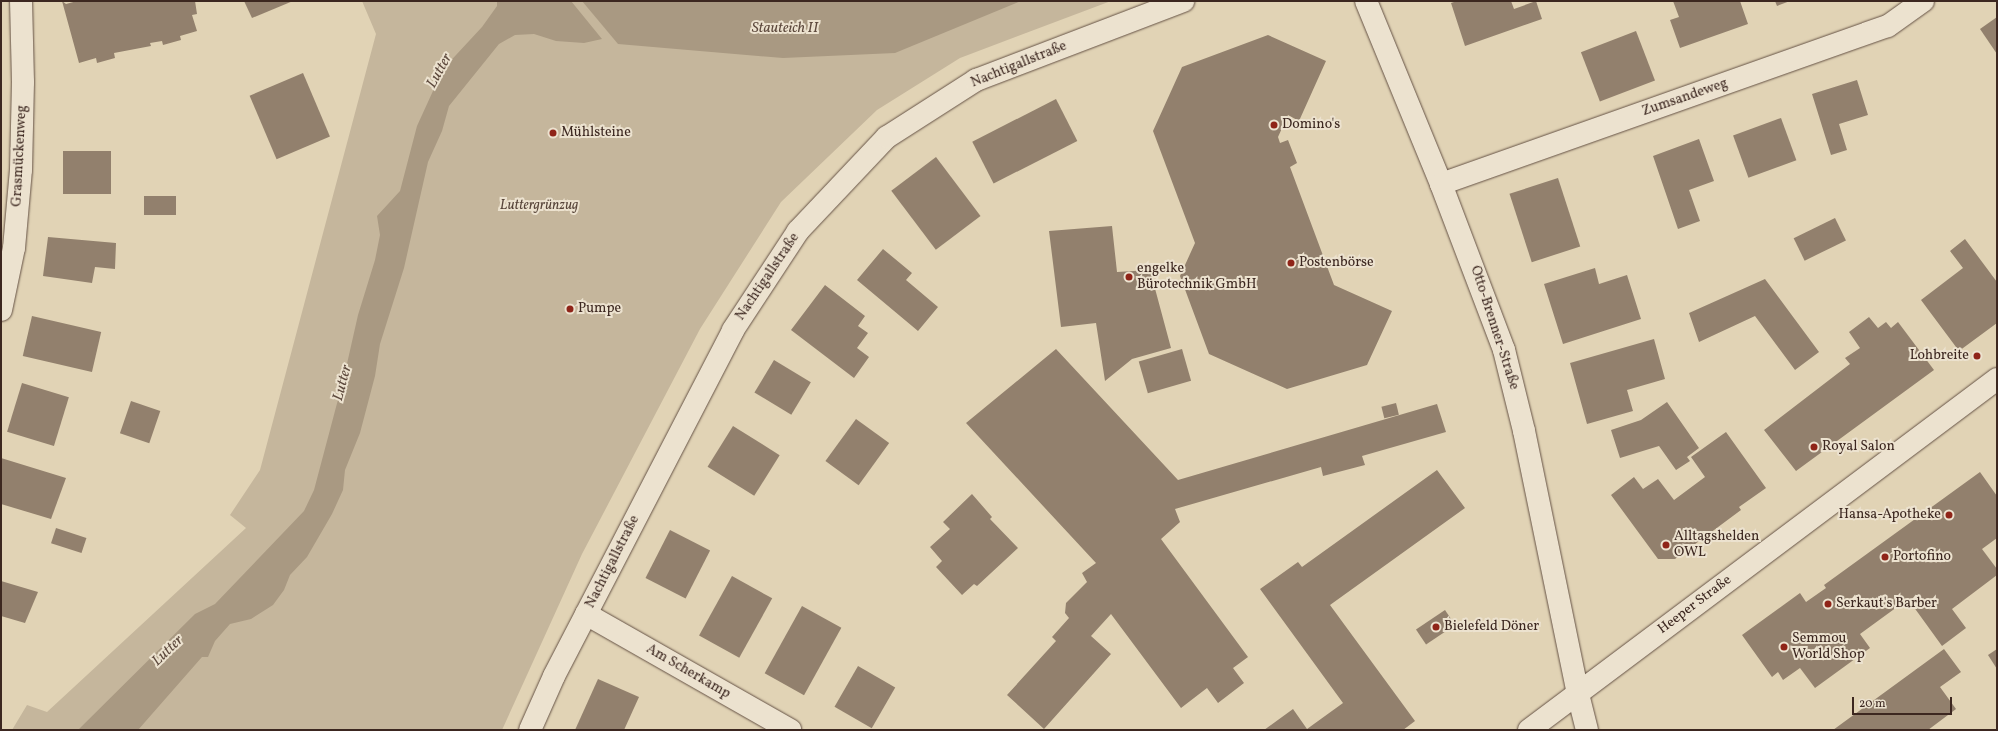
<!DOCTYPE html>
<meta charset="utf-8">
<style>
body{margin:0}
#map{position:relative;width:1998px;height:731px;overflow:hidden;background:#e1d3b5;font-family:Vollkorn,serif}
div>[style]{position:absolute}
.green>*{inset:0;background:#c5b69c}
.water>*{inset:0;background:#a99982}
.building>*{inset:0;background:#92806d;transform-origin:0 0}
.roads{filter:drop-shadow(0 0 1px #655245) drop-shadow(0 0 1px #655245)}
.minor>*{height:22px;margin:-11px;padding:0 11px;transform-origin:11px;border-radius:11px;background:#ece2cf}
.tertiary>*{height:22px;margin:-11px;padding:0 11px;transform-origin:11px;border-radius:11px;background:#ece2cf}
.secondary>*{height:22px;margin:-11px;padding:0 11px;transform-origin:11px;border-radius:11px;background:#ece2cf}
.dots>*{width:11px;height:11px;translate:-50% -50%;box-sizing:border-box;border:2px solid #ece2cf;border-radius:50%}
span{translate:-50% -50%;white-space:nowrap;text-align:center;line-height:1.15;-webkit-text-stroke:4px #ece2cf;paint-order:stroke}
.street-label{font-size:14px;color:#3c2720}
.poi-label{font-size:14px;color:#3c2720}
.left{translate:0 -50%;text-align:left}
.right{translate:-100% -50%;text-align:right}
.park-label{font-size:14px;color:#574439;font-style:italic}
.water-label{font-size:15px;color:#5d493d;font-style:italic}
.frame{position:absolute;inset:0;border:2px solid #3c2720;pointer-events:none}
.scale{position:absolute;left:1852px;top:697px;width:100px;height:18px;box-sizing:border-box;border:2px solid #3c2720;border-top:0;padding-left:5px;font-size:12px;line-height:14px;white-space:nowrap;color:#3c2720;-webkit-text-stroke:3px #ece2cf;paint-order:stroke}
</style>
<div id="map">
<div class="green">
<div style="clip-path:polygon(362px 1px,1111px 1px,960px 58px,877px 110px,781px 202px,700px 329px,582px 554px,502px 730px,12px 730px,27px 705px,47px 712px,246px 528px,230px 515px,260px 470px,376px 34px)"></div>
</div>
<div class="water">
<div style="clip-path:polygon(497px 1px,571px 1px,602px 39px,584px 43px,556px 41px,534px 34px,515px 35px,499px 44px,449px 106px,442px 131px,428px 162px,404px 268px,380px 344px,375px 376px,360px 433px,345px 470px,343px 490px,332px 514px,307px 557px,290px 575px,284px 590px,273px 605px,251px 619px,230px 624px,215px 641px,208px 657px,202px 657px,138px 730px,78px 730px,195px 614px,215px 604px,304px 511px,314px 490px,344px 377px,358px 315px,375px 260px,380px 235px,377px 216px,400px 191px,417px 126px,443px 69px,482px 27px,497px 6px)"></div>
<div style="clip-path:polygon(582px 1px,1021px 1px,895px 53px,783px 58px,618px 44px)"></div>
</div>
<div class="building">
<div style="clip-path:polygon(62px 1px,66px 4px,77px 1px,195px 1px,197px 14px,192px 15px,197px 31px,180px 36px,181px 40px,163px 45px,162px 41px,150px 43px,151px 46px,114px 53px,115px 58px,97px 63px,96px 58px,79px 63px)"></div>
<div style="clip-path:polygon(244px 1px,293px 1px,252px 18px)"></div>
<div style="clip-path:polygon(1457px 1px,1511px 1px,1514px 9px,1536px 1px,1542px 19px,1465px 46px,1451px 3px)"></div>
<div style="clip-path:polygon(1673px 1px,1740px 1px,1748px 24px,1680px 48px,1670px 20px,1679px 17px)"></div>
<div style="clip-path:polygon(1775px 1px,1790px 1px,1777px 6px)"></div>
<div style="clip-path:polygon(1997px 17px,1997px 54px,1980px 29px)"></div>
<div style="left:1636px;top:31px;width:53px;height:59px;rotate:69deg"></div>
<div style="clip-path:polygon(1268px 35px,1326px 61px,1299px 121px,1288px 115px,1278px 137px,1280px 143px,1288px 140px,1297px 163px,1290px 167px,1334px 285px,1392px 311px,1367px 365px,1287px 389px,1209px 354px,1180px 276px,1195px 243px,1153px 131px,1182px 67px)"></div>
<div style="left:303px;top:73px;width:69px;height:58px;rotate:67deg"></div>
<div style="clip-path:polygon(1857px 80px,1868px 115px,1839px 124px,1847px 150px,1831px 155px,1812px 94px)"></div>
<div style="left:1056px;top:99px;width:47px;height:94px;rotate:63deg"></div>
<div style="left:1781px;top:118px;width:45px;height:51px;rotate:70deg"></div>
<div style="clip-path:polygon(1699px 139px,1714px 181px,1689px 190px,1700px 221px,1678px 229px,1653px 156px)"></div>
<div style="left:63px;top:151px;width:48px;height:43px"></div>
<div style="left:936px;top:157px;width:74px;height:56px;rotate:53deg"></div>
<div style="left:1558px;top:178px;width:72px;height:51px;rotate:72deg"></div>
<div style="left:144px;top:196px;width:32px;height:19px"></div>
<div style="left:1835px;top:218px;width:25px;height:46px;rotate:64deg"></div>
<div style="clip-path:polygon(1112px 226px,1117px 272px,1150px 270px,1171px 348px,1132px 359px,1105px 381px,1096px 323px,1061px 327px,1049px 231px)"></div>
<div style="clip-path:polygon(48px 237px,116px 243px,115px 269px,95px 267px,92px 283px,43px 276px)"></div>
<div style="clip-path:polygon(1965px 239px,1997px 282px,1997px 323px,1959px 351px,1921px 300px,1963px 268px,1950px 251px)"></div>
<div style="clip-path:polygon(883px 249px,912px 273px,906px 280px,938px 307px,918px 331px,857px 280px)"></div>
<div style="clip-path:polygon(1595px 268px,1599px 284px,1627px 275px,1641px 319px,1563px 344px,1544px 284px)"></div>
<div style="clip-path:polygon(1765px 279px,1819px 352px,1795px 370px,1755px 316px,1699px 342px,1689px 313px)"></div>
<div style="clip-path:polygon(825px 285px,865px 316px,858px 326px,868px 333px,857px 348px,869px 357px,854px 378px,791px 330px)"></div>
<div style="left:32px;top:316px;width:71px;height:41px;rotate:13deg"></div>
<div style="clip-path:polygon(1869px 317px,1878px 328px,1886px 322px,1891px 328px,1898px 322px,1934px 370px,1796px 471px,1764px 430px,1850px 364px,1845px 358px,1860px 348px,1849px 332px)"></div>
<div style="clip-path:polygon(1654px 339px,1665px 379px,1627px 390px,1633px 411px,1587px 424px,1570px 363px)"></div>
<div style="clip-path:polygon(1056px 349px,1178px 480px,1437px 404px,1446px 432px,1362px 456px,1365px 465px,1323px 476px,1321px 467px,1175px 509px,1180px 522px,1161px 539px,1248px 657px,1233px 668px,1244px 683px,1218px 703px,1207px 688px,1181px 708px,1111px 614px,1091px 636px,1111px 654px,1044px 729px,1007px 695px,1056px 641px,1052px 637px,1069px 618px,1065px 613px,1066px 603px,1087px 582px,1082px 573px,1096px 563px,966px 423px)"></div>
<div style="left:1182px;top:349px;width:33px;height:45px;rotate:74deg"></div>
<div style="left:774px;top:360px;width:43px;height:38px;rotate:31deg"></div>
<div style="left:22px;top:383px;width:49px;height:51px;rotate:17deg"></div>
<div style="left:131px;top:401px;width:31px;height:34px;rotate:19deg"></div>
<div style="clip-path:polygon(1667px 402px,1699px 448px,1687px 457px,1690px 461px,1676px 470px,1659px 446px,1620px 458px,1611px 430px,1641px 420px)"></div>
<div style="left:1396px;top:403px;width:12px;height:15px;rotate:76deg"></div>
<div style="left:856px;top:419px;width:41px;height:52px;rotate:36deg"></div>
<div style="left:733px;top:426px;width:55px;height:48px;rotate:32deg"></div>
<div style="clip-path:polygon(1726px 432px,1766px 488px,1739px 507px,1741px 510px,1675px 559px,1658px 559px,1611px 495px,1634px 477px,1643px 489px,1658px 479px,1674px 500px,1705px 477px,1691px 457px)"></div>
<div style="clip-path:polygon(1px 458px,66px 478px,51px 519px,1px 504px)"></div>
<div style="clip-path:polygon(1437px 470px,1465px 508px,1330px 605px,1415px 721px,1403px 730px,1264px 730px,1293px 709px,1307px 729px,1343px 703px,1260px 589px,1298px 562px,1302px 567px)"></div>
<div style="clip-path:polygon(1980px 472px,1997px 496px,1997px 538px,1982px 549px,1997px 569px,1997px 575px,1952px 609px,1966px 628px,1942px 646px,1908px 599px,1860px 634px,1870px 648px,1815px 688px,1800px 668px,1783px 680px,1778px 672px,1772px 677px,1742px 635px,1800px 593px,1806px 602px,1826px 588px,1824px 585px)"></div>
<div style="clip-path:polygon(972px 494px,992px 517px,990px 519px,1018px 548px,977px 586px,974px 584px,962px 595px,936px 567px,942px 561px,930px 547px,950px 529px,943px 522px)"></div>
<div style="left:56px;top:528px;width:32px;height:16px;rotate:18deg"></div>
<div style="left:670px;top:530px;width:45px;height:54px;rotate:27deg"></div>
<div style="left:732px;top:576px;width:46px;height:68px;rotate:29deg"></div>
<div style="clip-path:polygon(1px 581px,38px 592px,25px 623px,1px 616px)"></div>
<div style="left:802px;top:606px;width:45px;height:77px;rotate:29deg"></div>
<div style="left:1445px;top:610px;width:18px;height:35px;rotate:56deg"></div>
<div style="clip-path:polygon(1944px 649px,1961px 672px,1940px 687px,1956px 709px,1928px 730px,1833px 730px)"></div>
<div style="clip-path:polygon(1997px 649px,1997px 669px,1988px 655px)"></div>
<div style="left:858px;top:666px;width:43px;height:47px;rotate:30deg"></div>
<div style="clip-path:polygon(598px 679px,639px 697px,624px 730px,575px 730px)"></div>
</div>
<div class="roads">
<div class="minor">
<div style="left:1441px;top:184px;width:474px;rotate:-19.5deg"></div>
<div style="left:1888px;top:26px;width:43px;rotate:-35.5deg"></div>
<div style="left:1px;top:310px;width:63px;rotate:-78.2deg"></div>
<div style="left:14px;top:248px;width:78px;rotate:-84.9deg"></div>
<div style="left:21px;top:170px;width:88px;rotate:-88.7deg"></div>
<div style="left:23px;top:82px;width:81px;rotate:-91.4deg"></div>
<div style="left:586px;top:614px;width:235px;rotate:29.6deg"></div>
<div style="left:1578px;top:694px;width:37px;rotate:76deg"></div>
<div style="left:530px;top:730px;width:59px;rotate:-66deg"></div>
<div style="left:554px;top:676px;width:390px;rotate:-62.6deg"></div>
<div style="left:733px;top:330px;width:118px;rotate:-56.7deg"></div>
<div style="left:798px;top:231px;width:129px;rotate:-46.6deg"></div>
<div style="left:887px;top:137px;width:106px;rotate:-32.6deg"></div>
<div style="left:976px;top:80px;width:222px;rotate:-20.9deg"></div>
</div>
<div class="tertiary">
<div style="left:1366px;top:1px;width:198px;rotate:67.7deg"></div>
<div style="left:1441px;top:184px;width:178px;rotate:69.2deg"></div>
<div style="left:1504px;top:350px;width:83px;rotate:76.1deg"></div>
<div style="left:1524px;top:431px;width:268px;rotate:78.4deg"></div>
</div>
<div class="secondary">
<div style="left:1529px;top:730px;width:585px;rotate:-36.87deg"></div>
</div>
</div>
<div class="dots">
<div style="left:1274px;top:125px;background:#8f2418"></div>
<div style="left:553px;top:133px;background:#8f2418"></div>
<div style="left:1291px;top:263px;background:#8f2418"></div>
<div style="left:1129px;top:277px;background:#8f2418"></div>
<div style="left:570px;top:309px;background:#8f2418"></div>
<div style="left:1977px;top:356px;background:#8f2418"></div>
<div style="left:1814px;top:447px;background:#8f2418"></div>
<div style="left:1949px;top:515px;background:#8f2418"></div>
<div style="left:1666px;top:545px;background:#8f2418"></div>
<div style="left:1885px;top:557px;background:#8f2418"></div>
<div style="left:1828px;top:604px;background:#8f2418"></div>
<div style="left:1436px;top:627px;background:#8f2418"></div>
<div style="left:1784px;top:647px;background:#8f2418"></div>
</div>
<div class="street-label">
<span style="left:1019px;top:65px;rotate:-22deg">Nachtigallstraße</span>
<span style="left:1685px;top:98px;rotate:-19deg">Zumsandeweg</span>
<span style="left:20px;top:156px;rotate:-87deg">Grasmückenweg</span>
<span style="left:768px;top:277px;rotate:-56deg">Nachtigallstraße</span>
<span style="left:1494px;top:328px;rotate:72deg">Otto-Brenner-Straße</span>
<span style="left:613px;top:562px;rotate:-63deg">Nachtigallstraße</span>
<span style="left:1695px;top:605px;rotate:-37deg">Heeper Straße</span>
<span style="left:688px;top:672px;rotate:30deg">Am Scherkamp</span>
</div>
<div class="poi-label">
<span class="left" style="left:1282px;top:125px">Domino's</span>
<span class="left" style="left:561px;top:133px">Mühlsteine</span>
<span class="left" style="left:1299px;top:263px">Postenbörse</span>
<span class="left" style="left:1137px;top:277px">engelke<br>Bürotechnik GmbH</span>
<span class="left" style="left:578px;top:309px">Pumpe</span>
<span class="right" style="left:1969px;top:356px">Lohbreite</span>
<span class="left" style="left:1822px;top:447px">Royal Salon</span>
<span class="right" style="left:1941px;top:515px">Hansa-Apotheke</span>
<span class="left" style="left:1674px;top:545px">Alltagshelden<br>OWL</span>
<span class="left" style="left:1893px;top:557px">Portofino</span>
<span class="left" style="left:1836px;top:604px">Serkaut's Barber</span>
<span class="left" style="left:1444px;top:627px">Bielefeld Döner</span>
<span class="left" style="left:1792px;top:647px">Semmou<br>World Shop</span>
</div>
<div class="park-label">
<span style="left:539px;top:206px">Luttergrünzug</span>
</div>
<div class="water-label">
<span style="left:785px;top:29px">Stauteich II</span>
<span style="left:440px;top:71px;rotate:-61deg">Lutter</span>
<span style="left:343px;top:383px;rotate:-75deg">Lutter</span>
<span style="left:168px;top:651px;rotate:-44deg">Lutter</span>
</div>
<div class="frame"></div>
<div class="scale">20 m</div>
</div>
